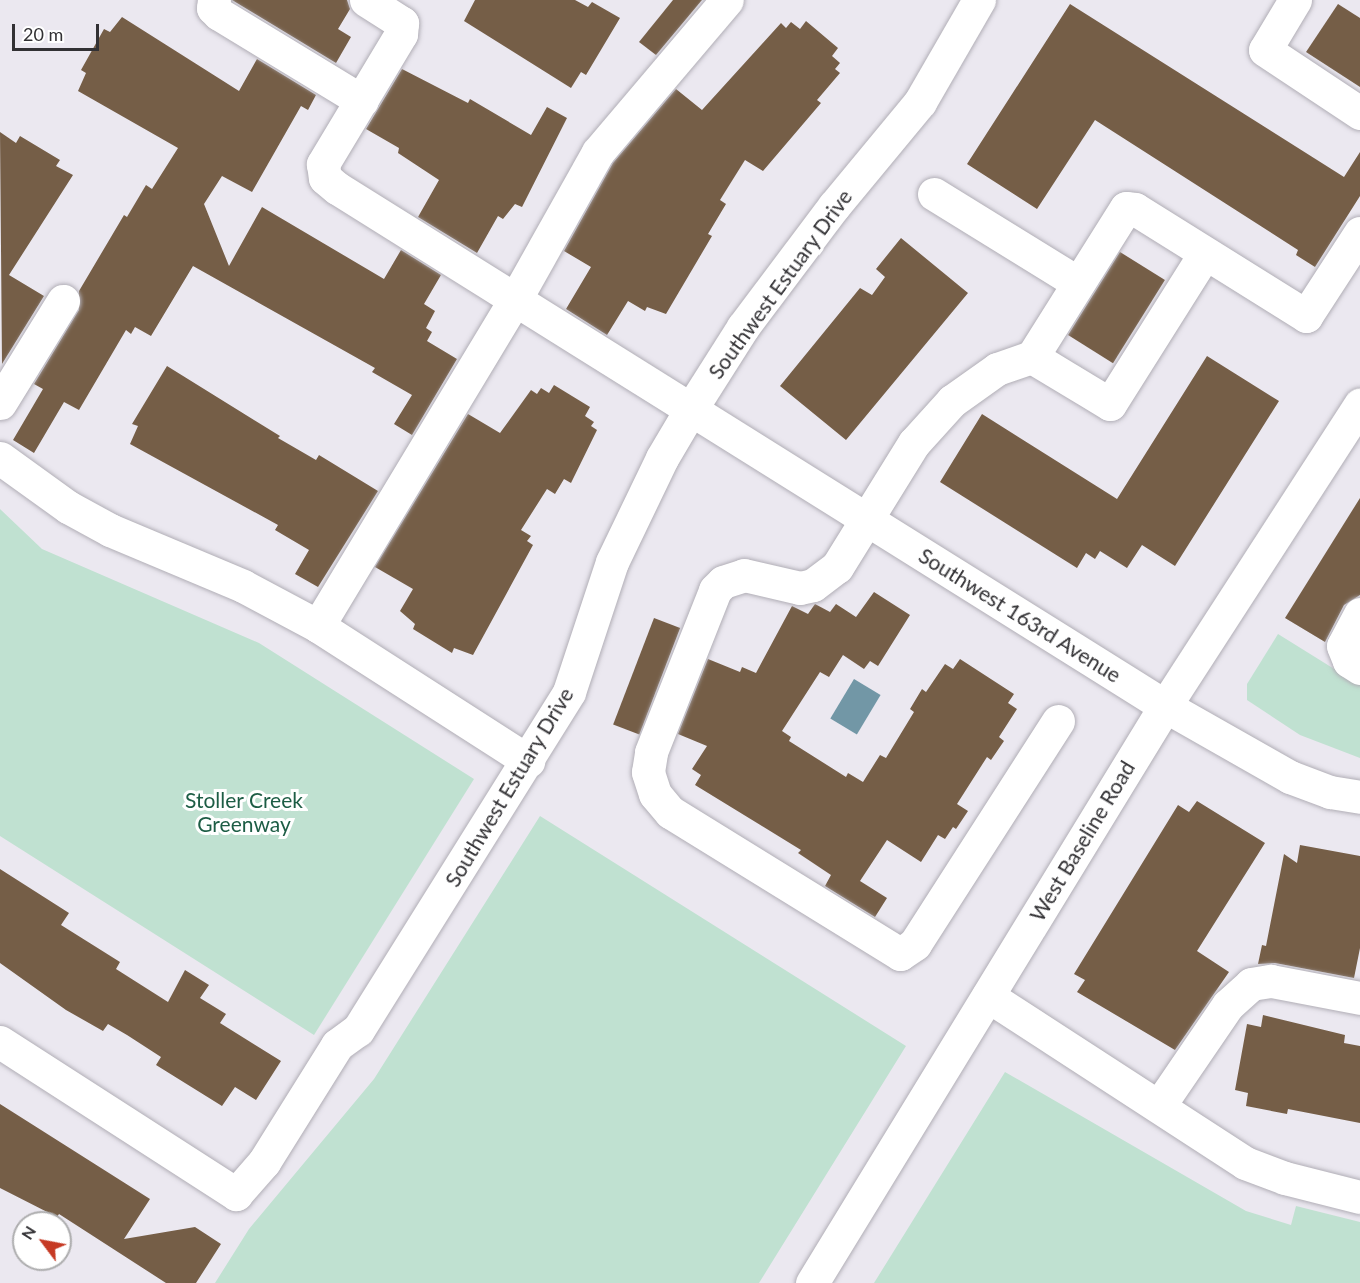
<!DOCTYPE html>
<style>
body{margin:0}
#map{position:relative;width:1360px;height:1283px;overflow:hidden;background:#ebe8f0;font-family:Lato,sans-serif}
div>[style]{position:absolute}
.green>*{inset:0;background:#c0e1d1}
.water>*{inset:0;background:#7297a6;transform-origin:0 0}
.building>*{inset:0;background:#755e47;transform-origin:0 0}
.roads{filter:drop-shadow(0 0 2px #b1aeb6) drop-shadow(0 0 2px #b1aeb6)}
.minor>*{height:33px;margin:-16.5px;padding:0 16.5px;transform-origin:16.5px;border-radius:16.5px;background:#fff}
span{translate:-50% -50%;white-space:nowrap;text-align:center;line-height:1.15;-webkit-text-stroke:6px #fff;paint-order:stroke}
.street-label{font-size:21px;color:#323134}
.park-label{font-size:21px;color:#1d5d45}
.north{position:absolute;left:12px;top:1211px;width:60px;height:60px;box-sizing:border-box;background:#fff;border:2px solid #adadae;border-radius:50%;rotate:302deg;font-size:16px;font-weight:700;line-height:24px;text-align:center;color:#323134}
.north::after{content:'';display:block;margin:auto;width:21px;height:27px;background:#c63a24;clip-path:polygon(50% 0,100% 100%,50% 72%,0 100%)}
.scale{position:absolute;left:12px;top:24px;width:87px;height:27px;box-sizing:border-box;border:3px solid #323134;border-top:0;padding-left:8px;font-size:18px;line-height:21px;white-space:nowrap;color:#323134;-webkit-text-stroke:4px #fff;paint-order:stroke}
</style>
<div id="map">
<div class="green">
<div style="clip-path:polygon(0 509px,42px 549px,259px 643px,474px 779px,314px 1035px,0 836px)"></div>
<div style="clip-path:polygon(1278px 634px,1360px 685px,1360px 758px,1300px 735px,1247px 700px,1247px 684px)"></div>
<div style="clip-path:polygon(540px 816px,906px 1046px,759px 1283px,215px 1283px,249px 1229px,374px 1079px)"></div>
<div style="clip-path:polygon(1005px 1072px,1246px 1211px,1291px 1225px,1296px 1206px,1360px 1222px,1360px 1283px,874px 1283px)"></div>
</div>
<div class="water">
<div style="left:854px;top:679px;width:31px;height:46px;rotate:31deg"></div>
</div>
<div class="building">
<div style="clip-path:polygon(232px 0,347px 0,350px 9px,338px 29px,351px 37px,336px 63px)"></div>
<div style="clip-path:polygon(475px 0,575px 0,588px 7px,592px 2px,620px 18px,586px 75px,581px 72px,571px 88px,464px 21px)"></div>
<div style="clip-path:polygon(673px 0,702px 0,656px 55px,639px 42px)"></div>
<div style="clip-path:polygon(1070px 4px,1344px 177px,1360px 152px,1360px 196px,1315px 267px,1296px 255px,1298px 250px,1095px 120px,1037px 209px,967px 164px)"></div>
<div style="clip-path:polygon(1338px 4px,1360px 18px,1360px 87px,1306px 52px)"></div>
<div style="clip-path:polygon(122px 17px,239px 91px,257px 59px,316px 95px,308px 110px,301px 106px,252px 192px,222px 176px,204px 204px,229px 266px,262px 207px,384px 279px,401px 250px,441px 275px,424px 304px,435px 311px,426px 328px,432px 332px,427px 341px,457px 359px,412px 435px,394px 424px,412px 395px,372px 372px,375px 368px,193px 266px,151px 336px,135px 327px,131px 334px,126px 330px,79px 410px,64px 402px,34px 453px,13px 440px,43px 389px,34px 384px,79px 310px,79px 291px,124px 215px,127px 217px,146px 185px,152px 189px,178px 148px,78px 91px,86px 73px,81px 70px,104px 29px,110px 32px)"></div>
<div style="clip-path:polygon(806px 21px,838px 48px,832px 56px,840px 63px,835px 69px,840px 73px,817px 100px,821px 103px,763px 171px,745px 160px,720px 200px,726px 204px,708px 234px,712px 236px,666px 314px,647px 307px,645px 311px,628px 301px,607px 335px,566px 309px,591px 267px,564px 251px,613px 163px,676px 89px,702px 110px,781px 23px,786px 28px,791px 22px,800px 29px)"></div>
<div style="clip-path:polygon(402px 69px,468px 103px,470px 99px,531px 135px,547px 107px,567px 118px,522px 207px,515px 204px,503px 219px,498px 216px,477px 253px,418px 217px,439px 180px,398px 153px,399px 148px,366px 129px)"></div>
<div style="clip-path:polygon(0 132px,16px 143px,20px 136px,60px 160px,56px 166px,73px 175px,9px 275px,44px 296px,2px 364px)"></div>
<div style="clip-path:polygon(901px 238px,968px 293px,846px 440px,780px 386px,860px 288px,872px 295px,885px 277px,876px 269px)"></div>
<div style="left:1120px;top:252px;width:53px;height:98px;rotate:32deg"></div>
<div style="clip-path:polygon(1207px 356px,1279px 401px,1175px 566px,1142px 545px,1127px 568px,1100px 551px,1095px 559px,1086px 553px,1077px 568px,940px 482px,982px 414px,1117px 499px)"></div>
<div style="clip-path:polygon(167px 366px,280px 436px,278px 438px,316px 460px,319px 455px,378px 491px,318px 587px,295px 574px,309px 550px,275px 530px,278px 525px,130px 444px,138px 426px,132px 424px)"></div>
<div style="clip-path:polygon(554px 385px,590px 407px,585px 416px,594px 422px,591px 426px,597px 430px,571px 483px,564px 479px,555px 494px,547px 489px,521px 530px,531px 536px,527px 541px,533px 545px,473px 655px,454px 648px,452px 653px,413px 629px,415px 624px,400px 611px,413px 589px,375px 567px,468px 414px,500px 433px,531px 390px,537px 394px,541px 388px,549px 393px)"></div>
<div style="clip-path:polygon(1360px 498px,1360px 595px,1344px 605px,1325px 642px,1285px 618px)"></div>
<div style="clip-path:polygon(874px 592px,910px 615px,878px 666px,870px 661px,864px 669px,843px 655px,829px 677px,820px 672px,782px 731px,791px 737px,789px 741px,846px 777px,848px 773px,863px 782px,880px 755px,886px 758px,914px 712px,910px 709px,922px 689px,926px 692px,945px 664px,953px 669px,960px 659px,1014px 694px,1008px 703px,1017px 709px,999px 737px,1004px 741px,991px 760px,987px 757px,957px 804px,968px 811px,956px 829px,953px 827px,945px 839px,938px 835px,921px 862px,887px 840px,860px 881px,887px 898px,875px 917px,825px 886px,831px 875px,798px 853px,801px 850px,695px 785px,701px 775px,692px 769px,707px 746px,678px 734px,708px 659px,740px 672px,742px 667px,756px 673px,792px 606px,808px 614px,815px 604px,830px 612px,836px 604px,856px 617px)"></div>
<div style="left:654px;top:618px;width:28px;height:114px;rotate:21deg"></div>
<div style="clip-path:polygon(1197px 801px,1265px 843px,1197px 951px,1229px 972px,1175px 1050px,1077px 992px,1085px 980px,1074px 974px,1178px 805px,1189px 812px)"></div>
<div style="clip-path:polygon(1300px 845px,1360px 856px,1360px 948px,1354px 978px,1275px 963px,1258px 964px,1262px 945px,1266px 946px,1284px 854px,1297px 863px)"></div>
<div style="clip-path:polygon(0 869px,69px 913px,61px 925px,120px 962px,116px 969px,168px 1002px,185px 970px,209px 985px,200px 998px,226px 1014px,220px 1023px,281px 1061px,256px 1100px,235px 1087px,222px 1106px,156px 1065px,161px 1057px,127px 1035px,108px 1024px,103px 1031px,66px 1010px,0 963px)"></div>
<div style="clip-path:polygon(1263px 1015px,1345px 1035px,1344px 1043px,1360px 1046px,1360px 1123px,1288px 1109px,1287px 1114px,1246px 1106px,1248px 1093px,1235px 1090px,1247px 1024px,1261px 1027px)"></div>
<div style="clip-path:polygon(0 1104px,150px 1199px,124px 1239px,195px 1227px,221px 1244px,196px 1283px,166px 1283px,59px 1214px,57px 1217px,0 1188px)"></div>
</div>
<div class="roads">
<div class="minor">
<div style="left:214px;top:0;width:8px;rotate:97deg"></div>
<div style="left:213px;top:8px;width:8px;rotate:45deg"></div>
<div style="left:219px;top:14px;width:167px;rotate:31.3deg"></div>
<div style="left:366px;top:0;width:43px;rotate:32.6deg"></div>
<div style="left:402px;top:23px;width:11px;rotate:95deg"></div>
<div style="left:401px;top:34px;width:152px;rotate:121deg"></div>
<div style="left:323px;top:164px;width:14px;rotate:82deg"></div>
<div style="left:325px;top:178px;width:16px;rotate:40deg"></div>
<div style="left:337px;top:188px;width:977px;rotate:32.03deg"></div>
<div style="left:1165px;top:706px;width:144px;rotate:29.6deg"></div>
<div style="left:1290px;top:777px;width:43px;rotate:20.6deg"></div>
<div style="left:1330px;top:792px;width:30px;rotate:9deg"></div>
<div style="left:1295px;top:0;width:58px;rotate:121deg"></div>
<div style="left:1265px;top:50px;width:114px;rotate:33.6deg"></div>
<div style="left:934px;top:194px;width:169px;rotate:31.7deg"></div>
<div style="left:1032px;top:357px;width:91px;rotate:31.1deg"></div>
<div style="left:1110px;top:404px;width:178px;rotate:-57.8deg"></div>
<div style="left:0;top:403px;width:120px;rotate:-58.3deg"></div>
<div style="left:0;top:458px;width:84px;rotate:35.8deg"></div>
<div style="left:68px;top:507px;width:48px;rotate:28.7deg"></div>
<div style="left:110px;top:530px;width:144px;rotate:22.8deg"></div>
<div style="left:243px;top:586px;width:85px;rotate:28.1deg"></div>
<div style="left:318px;top:626px;width:250px;rotate:32.7deg"></div>
<div style="left:1360px;top:614px;width:36px;rotate:118deg"></div>
<div style="left:1343px;top:646px;width:16px;rotate:68deg"></div>
<div style="left:1349px;top:661px;width:13px;rotate:32deg"></div>
<div style="left:318px;top:626px;width:383px;rotate:-58.9deg"></div>
<div style="left:516px;top:298px;width:167px;rotate:-60.7deg"></div>
<div style="left:598px;top:152px;width:199px;rotate:-49.7deg"></div>
<div style="left:1058px;top:721px;width:265px;rotate:122.7deg"></div>
<div style="left:915px;top:944px;width:18px;rotate:146deg"></div>
<div style="left:900px;top:954px;width:270px;rotate:-148.3deg"></div>
<div style="left:670px;top:812px;width:23px;rotate:-130deg"></div>
<div style="left:655px;top:794px;width:23px;rotate:-108deg"></div>
<div style="left:648px;top:772px;width:20px;rotate:-81deg"></div>
<div style="left:651px;top:752px;width:174px;rotate:-68.4deg"></div>
<div style="left:715px;top:590px;width:11px;rotate:-45deg"></div>
<div style="left:723px;top:582px;width:22px;rotate:-18deg"></div>
<div style="left:744px;top:575px;width:57px;rotate:13.1deg"></div>
<div style="left:800px;top:588px;width:13px;rotate:-13deg"></div>
<div style="left:813px;top:585px;width:30px;rotate:-37deg"></div>
<div style="left:837px;top:567px;width:146px;rotate:-58.2deg"></div>
<div style="left:914px;top:443px;width:57px;rotate:-47.9deg"></div>
<div style="left:952px;top:401px;width:55px;rotate:-35.4deg"></div>
<div style="left:997px;top:369px;width:37px;rotate:-19deg"></div>
<div style="left:1032px;top:357px;width:176px;rotate:-57.8deg"></div>
<div style="left:1126px;top:208px;width:9px;rotate:6deg"></div>
<div style="left:1135px;top:209px;width:202px;rotate:32deg"></div>
<div style="left:1306px;top:316px;width:99px;rotate:-57deg"></div>
<div style="left:988px;top:996px;width:306px;rotate:33deg"></div>
<div style="left:1245px;top:1163px;width:43px;rotate:20.6deg"></div>
<div style="left:1285px;top:1178px;width:77px;rotate:14.2deg"></div>
<div style="left:0;top:1042px;width:281px;rotate:32.8deg"></div>
<div style="left:236px;top:1194px;width:43px;rotate:-48.8deg"></div>
<div style="left:264px;top:1162px;width:138px;rotate:-58deg"></div>
<div style="left:337px;top:1045px;width:26px;rotate:-36deg"></div>
<div style="left:358px;top:1030px;width:398px;rotate:-58deg"></div>
<div style="left:569px;top:692px;width:137px;rotate:-71.7deg"></div>
<div style="left:612px;top:562px;width:115px;rotate:-64.3deg"></div>
<div style="left:662px;top:458px;width:57px;rotate:-59.4deg"></div>
<div style="left:691px;top:409px;width:97px;rotate:-57.6deg"></div>
<div style="left:743px;top:327px;width:151px;rotate:-53.1deg"></div>
<div style="left:834px;top:206px;width:135px;rotate:-50.4deg"></div>
<div style="left:920px;top:102px;width:118px;rotate:-60deg"></div>
<div style="left:1159px;top:1106px;width:122px;rotate:-55.7deg"></div>
<div style="left:1228px;top:1005px;width:31px;rotate:-42deg"></div>
<div style="left:1251px;top:984px;width:20px;rotate:-9deg"></div>
<div style="left:1271px;top:981px;width:91px;rotate:10.8deg"></div>
<div style="left:812px;top:1283px;width:676px;rotate:-58.54deg"></div>
<div style="left:1165px;top:706px;width:359px;rotate:-57.1deg"></div>
</div>
</div>
<div class="street-label">
<span style="left:780px;top:284px;rotate:-54deg">Southwest Estuary Drive</span>
<span style="left:1020px;top:615px;rotate:32deg">Southwest 163rd Avenue</span>
<span style="left:509px;top:787px;rotate:-59deg">Southwest Estuary Drive</span>
<span style="left:1082px;top:841px;rotate:-59deg">West Baseline Road</span>
</div>
<div class="park-label">
<span style="left:244px;top:812px">Stoller Creek<br>Greenway</span>
</div>
<div class="north">N</div>
<div class="scale">20 m</div>
</div>
